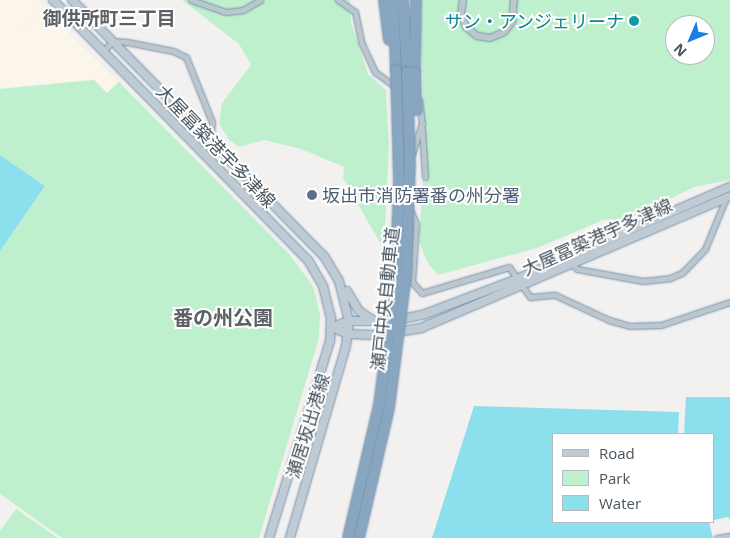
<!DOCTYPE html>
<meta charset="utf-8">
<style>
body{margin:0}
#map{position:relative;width:730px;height:538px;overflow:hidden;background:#f3f0f0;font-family:"Open Sans","Noto Sans JP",sans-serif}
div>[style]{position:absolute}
.commercial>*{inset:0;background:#fcf6ea}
.green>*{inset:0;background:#bff0ce}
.water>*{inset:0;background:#8cdfed}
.roads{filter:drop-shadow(0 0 1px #7391ab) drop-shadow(0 0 1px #7391ab)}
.minor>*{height:5px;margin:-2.5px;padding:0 2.5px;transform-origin:2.5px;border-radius:2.5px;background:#bcc6cd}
.tertiary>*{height:6px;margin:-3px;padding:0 3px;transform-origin:3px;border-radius:3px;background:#bcc6cd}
.secondary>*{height:8px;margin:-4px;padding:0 4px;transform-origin:4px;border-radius:4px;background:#becad4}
.motorway>*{height:10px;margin:-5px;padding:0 5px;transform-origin:5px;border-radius:5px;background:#88a6bf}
.bridges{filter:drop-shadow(0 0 1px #7391ab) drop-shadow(0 0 1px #7391ab)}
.motorway-bridge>*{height:10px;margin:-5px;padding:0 5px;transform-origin:5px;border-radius:5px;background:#88a6bf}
.dots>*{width:14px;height:14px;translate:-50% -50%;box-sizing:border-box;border:2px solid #fff;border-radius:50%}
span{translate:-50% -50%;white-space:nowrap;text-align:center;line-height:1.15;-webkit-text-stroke:4px #fff;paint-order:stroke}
.culture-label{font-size:18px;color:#0d838f}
.right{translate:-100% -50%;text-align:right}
.street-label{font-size:18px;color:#48555e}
.service-label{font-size:18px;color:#4e5e75}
.left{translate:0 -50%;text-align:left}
.neighbourhood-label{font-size:19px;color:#5d6165;font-weight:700}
.quarter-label{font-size:20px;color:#5d6165;font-weight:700}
.legend{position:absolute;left:552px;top:433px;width:162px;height:90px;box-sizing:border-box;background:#fff;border:1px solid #b6bbbf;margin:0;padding:6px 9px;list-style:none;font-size:15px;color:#48555e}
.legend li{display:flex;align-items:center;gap:10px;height:25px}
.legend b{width:25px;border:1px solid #b6bbbf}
.north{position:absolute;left:665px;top:15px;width:50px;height:50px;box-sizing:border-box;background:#fff;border:1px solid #b6bbbf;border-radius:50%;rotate:225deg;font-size:14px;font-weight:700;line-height:20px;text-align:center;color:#48555e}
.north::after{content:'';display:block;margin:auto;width:18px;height:22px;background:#187fe5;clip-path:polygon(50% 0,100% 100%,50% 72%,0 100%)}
</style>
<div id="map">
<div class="commercial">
<div style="clip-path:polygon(0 0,38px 0,46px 9px,8px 40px,46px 10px,118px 82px,107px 92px,94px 79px,0 88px)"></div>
</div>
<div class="green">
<div style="clip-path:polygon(182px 0,350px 0,351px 22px,368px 74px,386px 90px,389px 145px,384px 250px,343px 178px,344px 167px,301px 149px,264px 140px,239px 147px,229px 140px,219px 123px,222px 103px,251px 65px,239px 44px)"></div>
<div style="clip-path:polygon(evenodd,421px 0,730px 0,730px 180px,694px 187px,629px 219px,603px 220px,537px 248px,438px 275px,427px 262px,419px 241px,424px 165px,421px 0,675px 25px,705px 25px,705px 55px,675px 55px,675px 25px)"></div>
<div style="clip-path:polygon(94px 80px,107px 93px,119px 82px,289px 254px,313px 286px,320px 314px,319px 338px,259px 538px,62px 538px,0 494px,0 251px,45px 186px,0 155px,0 89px)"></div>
<div style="clip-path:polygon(16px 509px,58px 538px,0 538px,0 531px)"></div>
</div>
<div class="water">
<div style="clip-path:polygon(0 155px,45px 186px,0 251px)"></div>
<div style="clip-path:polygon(686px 397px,730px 397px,730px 520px,728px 517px,714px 520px,714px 434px,684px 434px)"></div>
<div style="clip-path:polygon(474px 406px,679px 412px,678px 434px,554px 434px,554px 522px,709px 522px,713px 538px,432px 538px)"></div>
</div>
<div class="roads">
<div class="minor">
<div style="left:191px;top:0;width:37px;rotate:19deg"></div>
<div style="left:226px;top:12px;width:17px;rotate:-7deg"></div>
<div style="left:243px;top:10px;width:20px;rotate:-30deg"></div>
<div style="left:338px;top:0;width:21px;rotate:35deg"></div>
<div style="left:355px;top:12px;width:33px;rotate:78deg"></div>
<div style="left:362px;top:44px;width:31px;rotate:65deg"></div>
<div style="left:375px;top:72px;width:26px;rotate:36deg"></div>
<div style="left:103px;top:51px;width:14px;rotate:-45deg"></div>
<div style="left:113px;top:41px;width:14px;rotate:4deg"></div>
<div style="left:127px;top:42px;width:47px;rotate:11.1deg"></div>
<div style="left:173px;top:51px;width:14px;rotate:25deg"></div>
<div style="left:186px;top:57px;width:70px;rotate:68.2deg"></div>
<div style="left:212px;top:122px;width:19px;rotate:96deg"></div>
<div style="left:422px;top:129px;width:48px;rotate:86.4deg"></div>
<div style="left:412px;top:154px;width:32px;rotate:-72deg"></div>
<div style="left:422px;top:124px;width:24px;rotate:-97deg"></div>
<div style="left:405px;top:200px;width:26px;rotate:-90deg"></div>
<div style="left:411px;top:212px;width:13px;rotate:67deg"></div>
<div style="left:416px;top:224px;width:58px;rotate:93.9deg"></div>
<div style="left:412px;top:282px;width:15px;rotate:48deg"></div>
<div style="left:422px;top:293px;width:91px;rotate:-16.6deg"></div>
<div style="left:509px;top:267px;width:37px;rotate:55deg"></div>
<div style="left:530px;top:297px;width:25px;rotate:-5deg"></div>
<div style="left:555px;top:295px;width:60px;rotate:24.8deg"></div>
<div style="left:609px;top:320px;width:22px;rotate:16deg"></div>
<div style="left:630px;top:326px;width:31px;rotate:-2deg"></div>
<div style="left:661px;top:325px;width:73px;rotate:-18.4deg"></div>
<div style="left:572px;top:264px;width:7px;rotate:45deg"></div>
<div style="left:577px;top:269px;width:67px;rotate:10.3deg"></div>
<div style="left:643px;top:281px;width:27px;rotate:-6deg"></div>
<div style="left:670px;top:278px;width:13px;rotate:-23deg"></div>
<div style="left:682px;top:273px;width:33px;rotate:-46deg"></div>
<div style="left:705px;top:249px;width:55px;rotate:-67.6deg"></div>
<div style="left:717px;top:538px;width:13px;rotate:-9deg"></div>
</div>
<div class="tertiary">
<div style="left:463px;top:0;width:15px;rotate:98deg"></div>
<div style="left:461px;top:15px;width:13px;rotate:67deg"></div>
<div style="left:466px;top:27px;width:14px;rotate:39deg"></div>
<div style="left:477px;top:36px;width:13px;rotate:9deg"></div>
<div style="left:490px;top:38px;width:15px;rotate:-23deg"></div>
<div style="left:504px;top:32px;width:13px;rotate:-51deg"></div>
<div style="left:512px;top:22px;width:22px;rotate:-85deg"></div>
</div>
<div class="secondary">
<div style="left:53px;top:0;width:364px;rotate:45.6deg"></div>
<div style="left:308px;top:260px;width:30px;rotate:60deg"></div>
<div style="left:323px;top:286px;width:32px;rotate:76deg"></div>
<div style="left:331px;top:317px;width:24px;rotate:92deg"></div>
<div style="left:330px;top:341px;width:206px;rotate:107.2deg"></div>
<div style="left:72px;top:0;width:359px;rotate:45.5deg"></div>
<div style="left:324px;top:256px;width:29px;rotate:59deg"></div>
<div style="left:339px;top:281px;width:41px;rotate:76deg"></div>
<div style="left:349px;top:321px;width:25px;rotate:97deg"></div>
<div style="left:346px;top:346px;width:200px;rotate:106.3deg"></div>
<div style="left:347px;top:291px;width:23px;rotate:59deg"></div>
<div style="left:359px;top:311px;width:17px;rotate:33deg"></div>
<div style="left:332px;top:327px;width:17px;rotate:24deg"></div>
<div style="left:348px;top:334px;width:33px;rotate:2deg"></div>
<div style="left:381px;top:335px;width:41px;rotate:-9.9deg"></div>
<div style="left:421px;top:328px;width:336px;rotate:-23.1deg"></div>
<div style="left:332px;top:327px;width:18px;rotate:-19deg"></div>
<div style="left:349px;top:321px;width:44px"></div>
<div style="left:393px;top:321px;width:33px;rotate:-12deg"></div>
<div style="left:425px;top:314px;width:98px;rotate:-20.8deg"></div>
<div style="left:517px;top:279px;width:232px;rotate:-23.4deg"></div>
</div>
<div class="motorway">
<div style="left:384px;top:0;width:40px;rotate:82.9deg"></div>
<div style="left:393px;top:0;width:70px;rotate:87.5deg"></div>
<div style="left:403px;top:0;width:72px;rotate:86.8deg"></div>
<div style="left:415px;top:72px;width:72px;rotate:-89.2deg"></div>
</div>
</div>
<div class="bridges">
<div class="motorway-bridge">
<div style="left:415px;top:72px;width:38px;rotate:88deg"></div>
<div style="left:348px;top:538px;width:137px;rotate:-76.9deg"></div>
<div style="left:379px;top:405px;width:131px;rotate:-82.5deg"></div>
<div style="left:396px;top:275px;width:97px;rotate:-88.2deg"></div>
<div style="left:399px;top:178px;width:108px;rotate:-91.6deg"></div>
<div style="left:359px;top:538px;width:133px;rotate:-77deg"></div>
<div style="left:389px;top:408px;width:133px;rotate:-82.7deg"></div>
<div style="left:406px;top:276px;width:112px;rotate:-88deg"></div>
<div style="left:410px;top:164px;width:92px;rotate:-91.9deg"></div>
</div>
</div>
<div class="dots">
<div style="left:634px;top:21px;background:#0f9aa8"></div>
<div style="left:312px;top:195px;background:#5c6f8a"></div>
</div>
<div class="culture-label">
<span class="right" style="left:624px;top:21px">サン・アンジェリーナ</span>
</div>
<div class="street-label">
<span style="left:216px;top:146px;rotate:46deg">大屋冨築港宇多津線</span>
<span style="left:597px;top:237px;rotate:-24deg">大屋冨築港宇多津線</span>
<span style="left:385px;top:299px;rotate:-84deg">瀬戸中央自動車道</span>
<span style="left:308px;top:426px;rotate:-73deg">瀬居坂出港線</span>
</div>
<div class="service-label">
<span class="left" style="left:322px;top:195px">坂出市消防署番の州分署</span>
</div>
<div class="neighbourhood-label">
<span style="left:109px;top:19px">御供所町三丁目</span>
</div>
<div class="quarter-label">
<span style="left:223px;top:317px">番の州公園</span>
</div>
<ul class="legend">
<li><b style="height:6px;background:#becad4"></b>Road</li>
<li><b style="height:14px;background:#bff0ce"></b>Park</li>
<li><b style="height:14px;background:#8cdfed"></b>Water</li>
</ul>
<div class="north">N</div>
</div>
